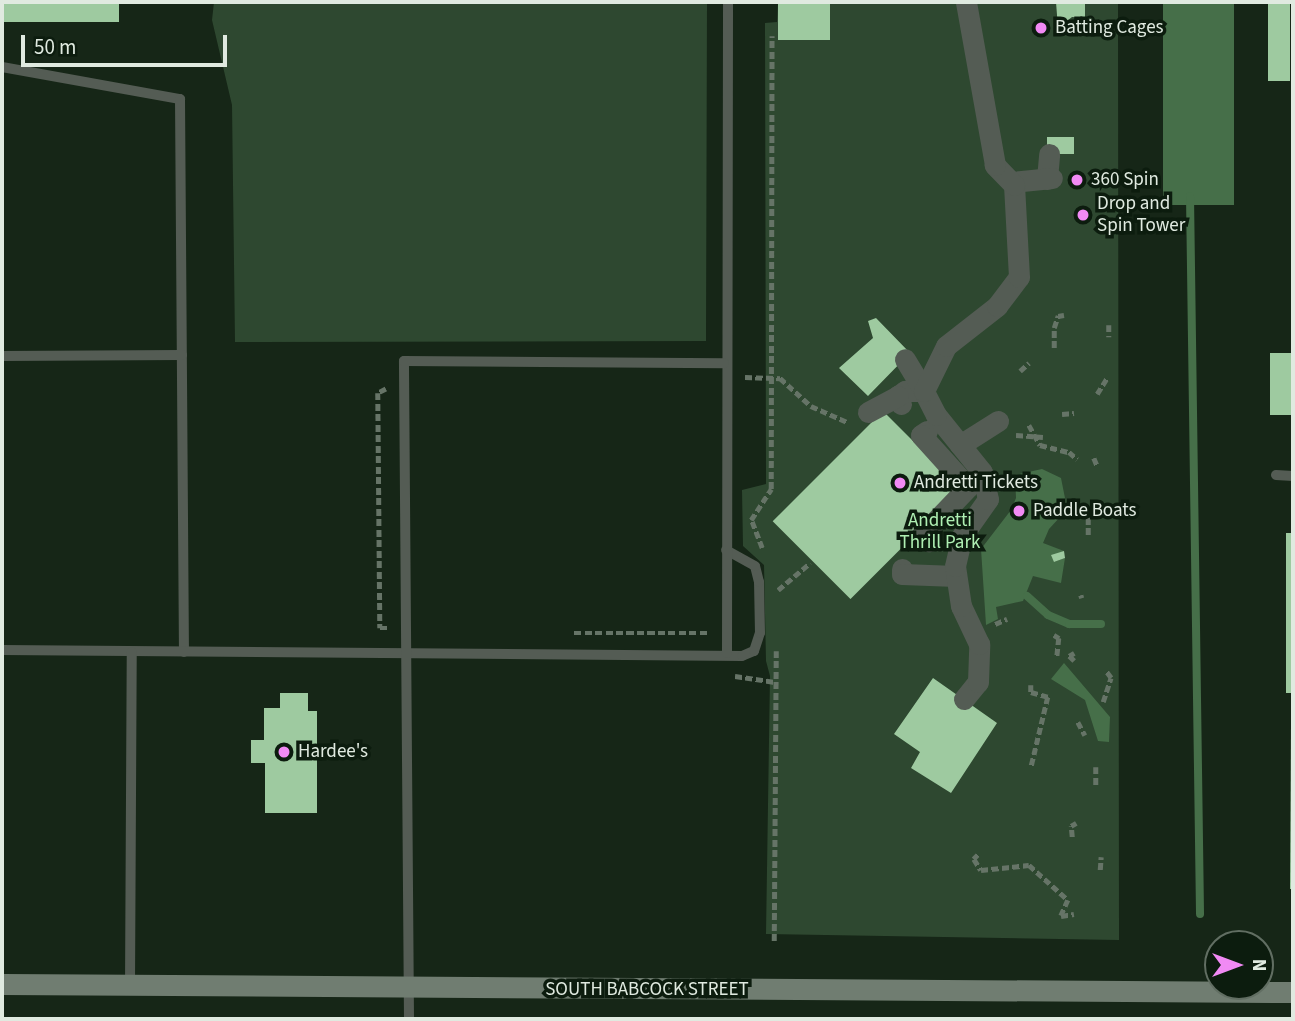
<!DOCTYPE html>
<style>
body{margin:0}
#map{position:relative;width:1295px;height:1021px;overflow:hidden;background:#162617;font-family:"Source Sans 3",sans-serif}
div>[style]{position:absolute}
.green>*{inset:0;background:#2e4830}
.water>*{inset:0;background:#466f49;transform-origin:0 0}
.stream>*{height:8px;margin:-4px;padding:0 4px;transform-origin:4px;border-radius:4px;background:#466f49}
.building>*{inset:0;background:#9ecaa0;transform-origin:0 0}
.path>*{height:4.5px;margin-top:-2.25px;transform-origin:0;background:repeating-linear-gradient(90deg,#667467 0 7px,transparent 0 10.5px)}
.lane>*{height:10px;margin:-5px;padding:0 5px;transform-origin:5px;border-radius:5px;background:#545c54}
.street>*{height:21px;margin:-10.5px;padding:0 10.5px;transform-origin:10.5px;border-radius:10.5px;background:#545c54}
.secondary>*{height:21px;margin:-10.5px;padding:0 10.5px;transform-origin:10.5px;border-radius:10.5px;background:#707d71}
.dots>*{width:19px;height:19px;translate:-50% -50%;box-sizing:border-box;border:4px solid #0c1c0e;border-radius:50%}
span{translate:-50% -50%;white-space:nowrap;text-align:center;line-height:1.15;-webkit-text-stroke:7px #0c1c0e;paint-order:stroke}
.poi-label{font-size:19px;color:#e0eae0}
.left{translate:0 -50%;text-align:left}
.park-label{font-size:19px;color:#aff0b3}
.street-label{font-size:19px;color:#e0eae0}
.frame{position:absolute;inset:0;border:4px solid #e0eae0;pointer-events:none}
.north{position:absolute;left:1204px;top:930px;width:70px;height:70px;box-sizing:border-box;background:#0c1c0e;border:2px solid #616e62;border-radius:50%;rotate:90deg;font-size:19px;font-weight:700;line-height:28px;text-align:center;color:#e0eae0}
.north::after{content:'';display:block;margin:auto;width:24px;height:32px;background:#f18af4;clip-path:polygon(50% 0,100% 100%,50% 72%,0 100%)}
.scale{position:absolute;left:21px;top:35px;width:206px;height:32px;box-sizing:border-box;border:4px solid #e0eae0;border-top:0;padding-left:9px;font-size:21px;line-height:24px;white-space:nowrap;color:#e0eae0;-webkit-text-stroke:5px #0c1c0e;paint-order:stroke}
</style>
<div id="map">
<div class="green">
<div style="clip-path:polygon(214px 2px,707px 2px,706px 341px,235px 342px,232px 105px,212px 20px)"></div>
<div style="clip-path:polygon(778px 2px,1118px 2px,1119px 940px,766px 934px,770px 676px,766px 661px,764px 565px,743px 546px,742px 490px,766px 484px,765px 23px,777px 22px)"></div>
</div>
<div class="water">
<div style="left:1163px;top:2px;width:71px;height:203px"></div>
<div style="clip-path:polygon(1042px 469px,1061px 478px,1065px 498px,1061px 516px,1049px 529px,1043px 543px,1064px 551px,1054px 562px,1065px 558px,1061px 583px,1033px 576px,1023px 601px,996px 607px,998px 619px,986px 625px,981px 549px,1011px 510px,1016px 498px,1015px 475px)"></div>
<div style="clip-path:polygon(1064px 663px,1110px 717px,1109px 742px,1098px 741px,1085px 700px,1051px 679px)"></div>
</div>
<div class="stream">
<div style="left:1190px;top:196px;width:718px;rotate:89.2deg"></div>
<div style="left:1027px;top:596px;width:28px;rotate:42deg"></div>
<div style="left:1048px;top:615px;width:23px;rotate:23deg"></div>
<div style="left:1069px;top:624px;width:32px"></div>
</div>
<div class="building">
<div style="left:2px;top:2px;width:117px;height:20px"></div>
<div style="left:778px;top:2px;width:52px;height:38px"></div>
<div style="clip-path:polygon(1056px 2px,1085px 2px,1085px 18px,1072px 17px,1058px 28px)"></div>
<div style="left:1268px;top:2px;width:22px;height:79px"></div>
<div style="left:1047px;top:137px;width:27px;height:17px"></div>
<div style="clip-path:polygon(876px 318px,910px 353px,868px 396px,839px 368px,873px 338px,868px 321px)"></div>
<div style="left:1270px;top:353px;width:23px;height:62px"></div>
<div style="left:883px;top:411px;width:110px;height:156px;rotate:45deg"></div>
<div style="left:1286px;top:533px;width:7px;height:160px"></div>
<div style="clip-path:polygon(1064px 551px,1065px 558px,1054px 562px,1051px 555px)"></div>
<div style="clip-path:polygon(933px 678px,997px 723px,951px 793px,911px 768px,920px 752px,894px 734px)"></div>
<div style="clip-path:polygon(280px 693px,308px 693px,308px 711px,317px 711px,317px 813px,265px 813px,265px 763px,251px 763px,251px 740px,264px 740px,264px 708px,280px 708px)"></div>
<div style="clip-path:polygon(1291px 725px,1293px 725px,1293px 889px,1290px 889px)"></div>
</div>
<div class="path">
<div style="left:1109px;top:325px;width:12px;rotate:90deg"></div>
<div style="left:1054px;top:348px;width:20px;rotate:-90deg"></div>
<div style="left:1054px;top:328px;width:13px;rotate:-72deg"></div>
<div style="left:1058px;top:316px;width:6px;rotate:-9deg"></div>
<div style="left:1020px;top:371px;width:12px;rotate:-42deg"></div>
<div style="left:745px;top:377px;width:35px;rotate:2deg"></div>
<div style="left:780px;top:378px;width:42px;rotate:42.1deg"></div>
<div style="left:811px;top:406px;width:39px;rotate:24deg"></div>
<div style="left:386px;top:389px;width:9px;rotate:153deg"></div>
<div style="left:378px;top:393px;width:235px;rotate:89.5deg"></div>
<div style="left:380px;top:628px;width:7px"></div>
<div style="left:1097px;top:394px;width:19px;rotate:-58deg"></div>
<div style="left:1062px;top:414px;width:12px;rotate:-5deg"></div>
<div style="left:1029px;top:425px;width:23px;rotate:61deg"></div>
<div style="left:1040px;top:445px;width:30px;rotate:14deg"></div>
<div style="left:1069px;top:452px;width:11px;rotate:41deg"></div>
<div style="left:1016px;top:435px;width:27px;rotate:4deg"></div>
<div style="left:1094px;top:458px;width:8px;rotate:67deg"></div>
<div style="left:1088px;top:535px;width:25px;rotate:-90deg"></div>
<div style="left:762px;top:548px;width:30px;rotate:-111deg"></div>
<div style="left:751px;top:520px;width:37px;rotate:-57deg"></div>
<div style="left:771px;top:489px;width:453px;rotate:-89.9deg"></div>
<div style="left:778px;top:590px;width:42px;rotate:-40.2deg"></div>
<div style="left:1081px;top:595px;width:3px;rotate:72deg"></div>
<div style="left:995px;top:624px;width:13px;rotate:-23deg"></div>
<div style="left:574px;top:633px;width:134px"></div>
<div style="left:1054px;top:635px;width:6px;rotate:31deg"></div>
<div style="left:1059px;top:638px;width:18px;rotate:96deg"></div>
<div style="left:1074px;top:661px;width:7px;rotate:-135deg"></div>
<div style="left:1069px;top:656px;width:6px;rotate:-31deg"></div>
<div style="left:735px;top:676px;width:40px;rotate:8.5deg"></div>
<div style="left:1031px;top:685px;width:7px;rotate:90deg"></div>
<div style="left:1031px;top:692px;width:18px;rotate:16deg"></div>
<div style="left:1048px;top:697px;width:73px;rotate:103.5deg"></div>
<div style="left:1103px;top:702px;width:25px;rotate:-72deg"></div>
<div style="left:1111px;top:678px;width:10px;rotate:-127deg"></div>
<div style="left:1078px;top:722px;width:15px;rotate:62deg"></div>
<div style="left:1096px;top:767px;width:19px;rotate:90deg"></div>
<div style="left:1072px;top:837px;width:11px;rotate:-95deg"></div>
<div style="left:1071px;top:826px;width:6px;rotate:-31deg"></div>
<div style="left:978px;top:855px;width:6px;rotate:135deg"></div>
<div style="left:974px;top:859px;width:13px;rotate:58deg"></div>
<div style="left:981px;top:870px;width:48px;rotate:-5.9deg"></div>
<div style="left:1029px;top:865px;width:52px;rotate:41.9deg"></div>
<div style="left:1068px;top:900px;width:17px;rotate:114deg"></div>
<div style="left:1061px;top:916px;width:13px;rotate:-9deg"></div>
<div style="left:1100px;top:870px;width:13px;rotate:-86deg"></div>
<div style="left:774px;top:941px;width:290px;rotate:-89.6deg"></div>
</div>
<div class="lane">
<div style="left:2px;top:67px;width:181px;rotate:10.2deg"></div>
<div style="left:180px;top:99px;width:553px;rotate:89.59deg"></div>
<div style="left:2px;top:356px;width:180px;rotate:-0.3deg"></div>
<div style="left:1276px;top:475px;width:17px;rotate:3deg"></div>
<div style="left:2px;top:650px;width:740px;rotate:0.46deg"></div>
<div style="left:742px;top:656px;width:13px;rotate:-23deg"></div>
<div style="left:754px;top:651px;width:19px;rotate:-72deg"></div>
<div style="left:760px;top:633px;width:51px;rotate:-91.1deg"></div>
<div style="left:759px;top:582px;width:16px;rotate:-104deg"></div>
<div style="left:755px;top:566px;width:33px;rotate:-151deg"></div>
<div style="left:727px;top:653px;width:651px;rotate:-89.91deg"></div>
<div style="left:130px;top:986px;width:334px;rotate:-89.7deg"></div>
<div style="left:409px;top:1019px;width:658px;rotate:-90.44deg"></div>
<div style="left:404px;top:361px;width:320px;rotate:0.4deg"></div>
</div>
<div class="street">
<div style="left:1047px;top:179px;width:25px;rotate:-85deg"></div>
<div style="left:1012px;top:182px;width:40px;rotate:-5.7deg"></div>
<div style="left:901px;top:404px;width:9px;rotate:-111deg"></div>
<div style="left:898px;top:396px;width:9px;rotate:-36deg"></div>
<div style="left:905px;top:391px;width:19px"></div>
<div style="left:924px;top:391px;width:37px;rotate:-121deg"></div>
<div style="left:868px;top:412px;width:34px;rotate:-28deg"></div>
<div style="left:927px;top:431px;width:7px;rotate:146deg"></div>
<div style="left:921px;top:435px;width:70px;rotate:47.9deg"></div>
<div style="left:968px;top:487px;width:68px;rotate:133.8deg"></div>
<div style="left:921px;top:536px;width:9px;rotate:36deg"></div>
<div style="left:960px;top:445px;width:45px;rotate:-32.3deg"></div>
<div style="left:902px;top:569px;width:5px;rotate:90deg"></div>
<div style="left:902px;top:574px;width:54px;rotate:2.1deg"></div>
<div style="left:964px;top:699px;width:22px;rotate:-51deg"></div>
<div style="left:978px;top:682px;width:38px;rotate:-88deg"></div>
<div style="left:979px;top:644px;width:42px;rotate:-115.3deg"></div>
<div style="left:961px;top:606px;width:40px;rotate:-98.5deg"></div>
<div style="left:955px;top:566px;width:31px;rotate:-77deg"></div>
<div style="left:962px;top:536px;width:45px;rotate:-54.9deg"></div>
<div style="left:988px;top:499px;width:28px;rotate:-103deg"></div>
<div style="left:982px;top:472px;width:73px;rotate:-128.9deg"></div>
<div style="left:936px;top:415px;width:27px;rotate:-117deg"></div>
<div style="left:924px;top:391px;width:50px;rotate:-63.9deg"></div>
<div style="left:946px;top:346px;width:65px;rotate:-38.1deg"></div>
<div style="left:997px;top:306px;width:36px;rotate:-53deg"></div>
<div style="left:1019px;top:277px;width:92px;rotate:-93.1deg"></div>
<div style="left:1014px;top:185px;width:28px;rotate:-134deg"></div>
<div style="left:995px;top:165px;width:166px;rotate:-100.1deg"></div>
</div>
<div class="secondary">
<div style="left:2px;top:984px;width:1291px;rotate:0.36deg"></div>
</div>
<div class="dots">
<div style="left:1041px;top:28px;background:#f18af4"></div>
<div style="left:1077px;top:180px;background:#f18af4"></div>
<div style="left:1083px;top:215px;background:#f18af4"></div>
<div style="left:900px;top:483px;background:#f18af4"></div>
<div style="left:1019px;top:511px;background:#f18af4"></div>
<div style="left:284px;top:752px;background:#f18af4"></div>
</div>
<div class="poi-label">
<span class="left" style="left:1055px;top:28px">Batting Cages</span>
<span class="left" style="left:1091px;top:180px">360 Spin</span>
<span class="left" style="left:1097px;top:215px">Drop and<br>Spin Tower</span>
<span class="left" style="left:914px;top:483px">Andretti Tickets</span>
<span class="left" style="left:1033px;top:511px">Paddle Boats</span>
<span class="left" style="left:298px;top:752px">Hardee's</span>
</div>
<div class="park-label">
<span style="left:940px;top:532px">Andretti<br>Thrill Park</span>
</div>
<div class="street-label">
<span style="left:647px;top:990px">SOUTH BABCOCK STREET</span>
</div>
<div class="frame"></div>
<div class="north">N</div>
<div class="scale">50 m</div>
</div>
